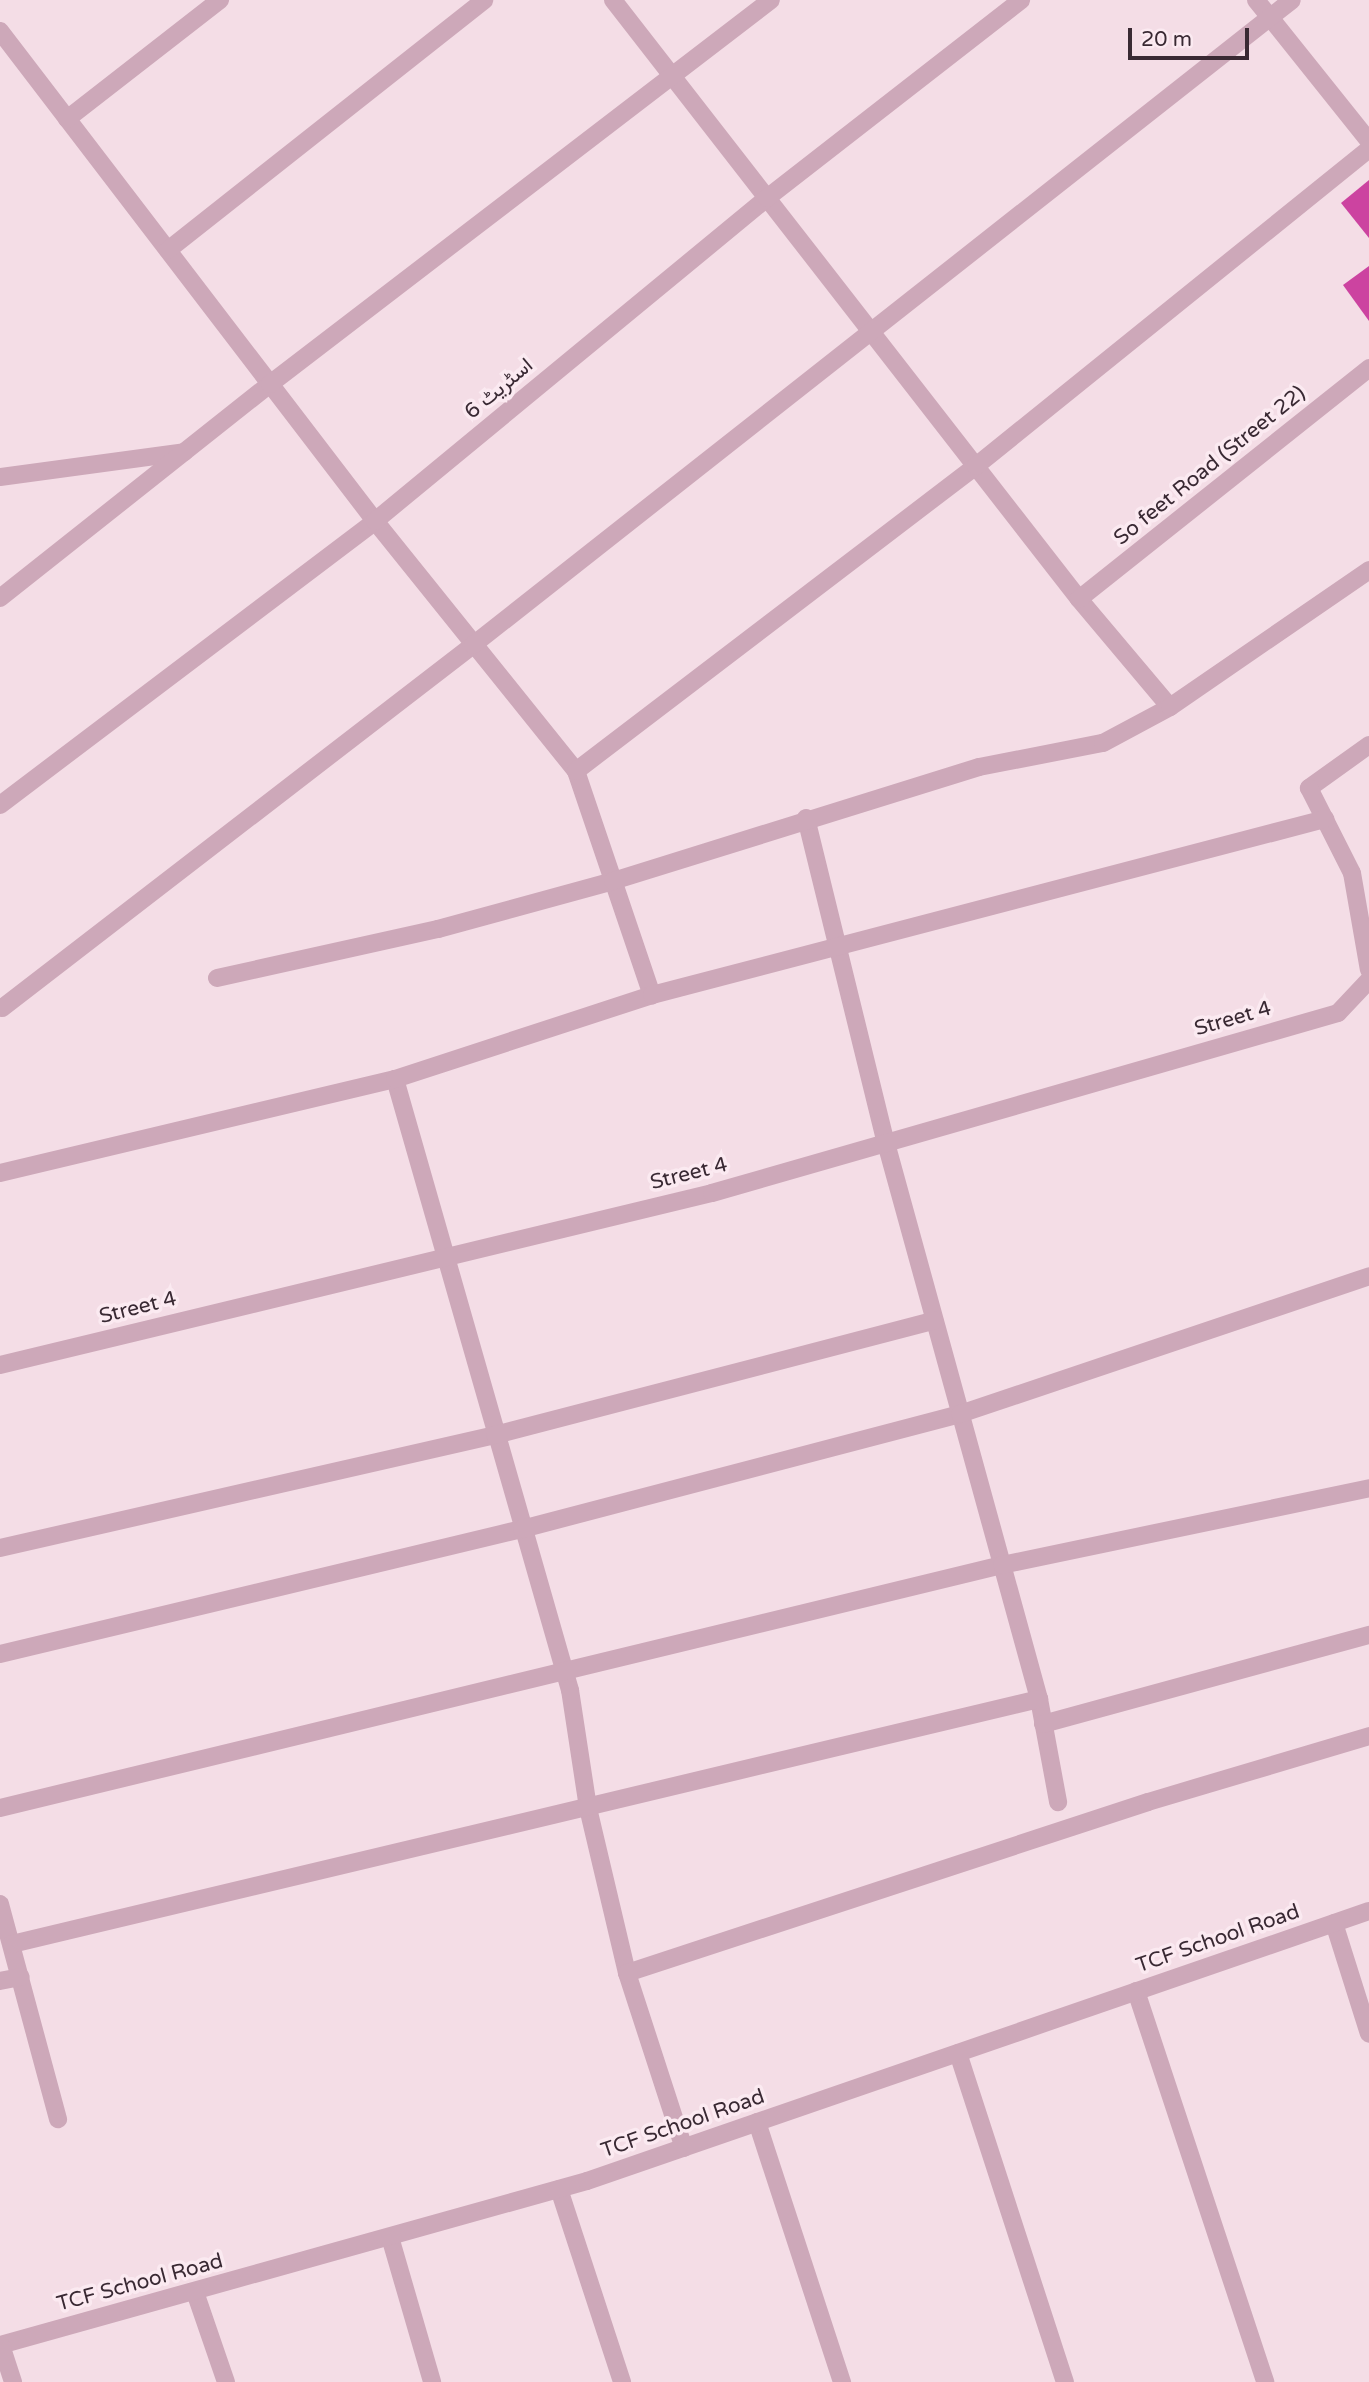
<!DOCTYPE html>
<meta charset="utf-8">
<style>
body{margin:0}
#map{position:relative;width:1369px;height:2382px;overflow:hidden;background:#f4dde6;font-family:"Varela Round",Vazirmatn,sans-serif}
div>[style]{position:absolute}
.building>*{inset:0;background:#cc43a0}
.minor>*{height:18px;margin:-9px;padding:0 9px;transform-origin:9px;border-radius:9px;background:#cda8b9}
span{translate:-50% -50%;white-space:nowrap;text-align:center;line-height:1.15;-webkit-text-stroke:7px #fbeaf1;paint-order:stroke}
.street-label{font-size:21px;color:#392933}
.scale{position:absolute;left:1128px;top:28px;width:121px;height:32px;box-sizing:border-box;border:4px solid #392933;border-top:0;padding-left:9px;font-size:21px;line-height:24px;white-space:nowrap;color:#392933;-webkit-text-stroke:5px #fbeaf1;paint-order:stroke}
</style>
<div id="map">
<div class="building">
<div style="clip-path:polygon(1369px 180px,1369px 238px,1341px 203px)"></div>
<div style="clip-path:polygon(1369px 266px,1369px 321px,1343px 285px)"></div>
</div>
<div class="minor">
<div style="left:613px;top:0;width:759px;rotate:52.12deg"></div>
<div style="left:1079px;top:599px;width:141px;rotate:49.9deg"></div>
<div style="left:1256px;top:0;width:181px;rotate:51.3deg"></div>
<div style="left:0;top:31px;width:617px;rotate:52.57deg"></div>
<div style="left:375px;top:521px;width:321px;rotate:51.2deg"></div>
<div style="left:576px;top:771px;width:237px;rotate:71.3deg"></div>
<div style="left:67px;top:119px;width:194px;rotate:-37.9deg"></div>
<div style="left:168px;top:250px;width:403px;rotate:-38.3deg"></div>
<div style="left:0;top:477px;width:186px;rotate:-7.7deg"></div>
<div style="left:0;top:598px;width:345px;rotate:-38.4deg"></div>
<div style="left:270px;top:384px;width:631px;rotate:-37.47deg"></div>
<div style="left:1079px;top:599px;width:371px;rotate:-38.5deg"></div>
<div style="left:1369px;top:745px;width:74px;rotate:144.4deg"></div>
<div style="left:1309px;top:788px;width:95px;rotate:63.2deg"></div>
<div style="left:1352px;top:873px;width:98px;rotate:80.1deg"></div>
<div style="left:576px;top:771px;width:503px;rotate:-37.33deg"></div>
<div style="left:976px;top:466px;width:505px;rotate:-38.89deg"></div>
<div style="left:0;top:805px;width:470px;rotate:-37.1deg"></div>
<div style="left:375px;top:521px;width:508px;rotate:-39.49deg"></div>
<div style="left:767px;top:198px;width:322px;rotate:-37.9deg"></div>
<div style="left:806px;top:818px;width:335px;rotate:76.2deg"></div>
<div style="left:886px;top:1143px;width:577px;rotate:74.61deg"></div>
<div style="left:1039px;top:1699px;width:105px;rotate:79.5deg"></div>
<div style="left:217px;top:978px;width:226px;rotate:-12.5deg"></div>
<div style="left:438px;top:929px;width:181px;rotate:-15.3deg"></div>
<div style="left:613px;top:881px;width:383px;rotate:-17.3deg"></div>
<div style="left:979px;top:767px;width:126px;rotate:-11deg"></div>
<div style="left:1103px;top:743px;width:76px;rotate:-28.2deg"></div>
<div style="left:1170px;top:707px;width:242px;rotate:-34.5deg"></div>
<div style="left:2px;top:1008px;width:595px;rotate:-37.62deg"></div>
<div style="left:473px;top:645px;width:1042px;rotate:-38.22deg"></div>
<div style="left:395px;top:1079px;width:636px;rotate:74.02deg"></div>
<div style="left:570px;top:1690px;width:119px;rotate:81.3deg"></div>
<div style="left:588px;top:1808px;width:170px;rotate:76.7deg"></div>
<div style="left:627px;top:1973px;width:184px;rotate:72deg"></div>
<div style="left:0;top:1173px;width:406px;rotate:-13.4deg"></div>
<div style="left:395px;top:1079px;width:270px;rotate:-18.1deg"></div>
<div style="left:652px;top:995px;width:696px;rotate:-14.66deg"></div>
<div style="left:0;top:1365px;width:732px;rotate:-13.58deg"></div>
<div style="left:712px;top:1193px;width:651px;rotate:-16.04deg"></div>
<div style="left:1338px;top:1013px;width:45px;rotate:-46.8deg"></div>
<div style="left:0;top:1548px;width:508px;rotate:-12.86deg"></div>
<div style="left:495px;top:1435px;width:454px;rotate:-14.6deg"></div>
<div style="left:0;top:1654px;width:537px;rotate:-13.47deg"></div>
<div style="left:522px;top:1529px;width:453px;rotate:-14.7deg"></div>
<div style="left:960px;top:1414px;width:432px;rotate:-18.6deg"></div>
<div style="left:1043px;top:1724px;width:338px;rotate:-15.3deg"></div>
<div style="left:0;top:1808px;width:1031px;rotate:-13.63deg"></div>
<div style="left:1002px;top:1565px;width:375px;rotate:-11.8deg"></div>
<div style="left:0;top:1904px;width:223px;rotate:74.9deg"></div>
<div style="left:1334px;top:1923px;width:116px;rotate:72.5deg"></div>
<div style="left:12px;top:1944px;width:1056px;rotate:-13.42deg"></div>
<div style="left:627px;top:1973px;width:548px;rotate:-18.17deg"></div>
<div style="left:1148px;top:1802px;width:231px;rotate:-16.6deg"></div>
<div style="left:0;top:1981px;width:21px;rotate:-11deg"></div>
<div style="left:1136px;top:1991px;width:412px;rotate:71.7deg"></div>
<div style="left:958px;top:2053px;width:346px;rotate:72deg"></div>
<div style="left:757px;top:2122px;width:274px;rotate:71.9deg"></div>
<div style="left:559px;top:2189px;width:203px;rotate:71.9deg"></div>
<div style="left:390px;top:2237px;width:151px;rotate:73.8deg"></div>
<div style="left:195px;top:2292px;width:95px;rotate:71deg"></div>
<div style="left:0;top:2345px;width:609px;rotate:-15.61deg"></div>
<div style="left:587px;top:2181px;width:827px;rotate:-19.05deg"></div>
<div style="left:1px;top:2345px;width:39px;rotate:72deg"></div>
</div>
<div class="street-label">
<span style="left:499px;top:389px;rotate:-40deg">اسٹریٹ 6</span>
<span style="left:1210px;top:466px;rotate:-39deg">So feet Road (Street 22)</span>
<span style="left:1233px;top:1019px;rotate:-16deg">Street 4</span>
<span style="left:689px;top:1174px;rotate:-14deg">Street 4</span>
<span style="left:138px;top:1308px;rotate:-14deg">Street 4</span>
<span style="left:1218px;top:1939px;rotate:-19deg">TCF School Road</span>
<span style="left:683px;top:2124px;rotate:-19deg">TCF School Road</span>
<span style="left:140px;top:2283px;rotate:-15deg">TCF School Road</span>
</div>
<div class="scale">20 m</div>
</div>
